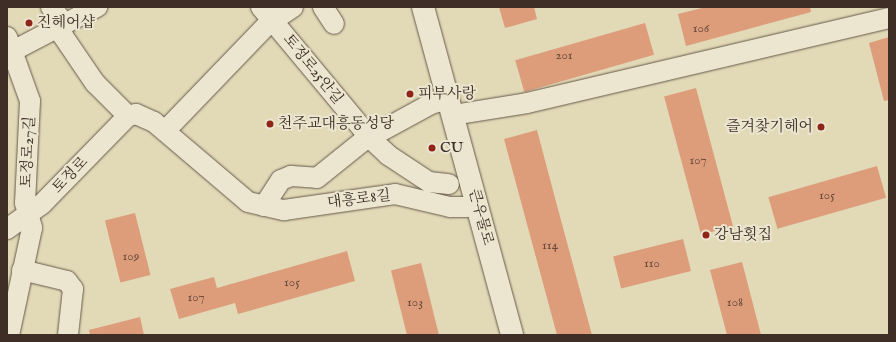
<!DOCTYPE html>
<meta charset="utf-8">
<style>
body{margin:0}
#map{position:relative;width:896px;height:342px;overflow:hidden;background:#e2d9b7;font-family:"IM FELL English","Noto Serif KR",serif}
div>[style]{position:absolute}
.building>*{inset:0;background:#dd9d7b;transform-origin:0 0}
.roads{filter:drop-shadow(0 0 1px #67594a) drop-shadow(0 0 1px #67594a)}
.minor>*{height:20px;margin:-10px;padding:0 10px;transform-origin:10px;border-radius:10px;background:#ece6d0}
.tertiary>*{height:22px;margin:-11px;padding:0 11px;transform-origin:11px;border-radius:11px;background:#ece6d0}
.dots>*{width:11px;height:11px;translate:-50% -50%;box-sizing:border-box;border:2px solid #ece6d0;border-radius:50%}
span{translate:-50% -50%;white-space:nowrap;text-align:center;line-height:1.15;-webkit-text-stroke:4px #ece6d0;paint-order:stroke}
.number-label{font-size:13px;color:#664a3a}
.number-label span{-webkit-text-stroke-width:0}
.poi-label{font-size:15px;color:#3e2e25}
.left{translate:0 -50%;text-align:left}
.right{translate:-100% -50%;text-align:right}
.street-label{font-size:15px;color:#3e2e25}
.frame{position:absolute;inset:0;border:8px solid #3e2e25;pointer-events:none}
</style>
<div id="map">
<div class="building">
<div style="clip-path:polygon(499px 7px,534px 7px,537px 19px,505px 28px)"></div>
<div style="clip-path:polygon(706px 7px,810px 7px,811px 12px,686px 46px,678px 14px)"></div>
<div style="left:645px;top:23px;width:33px;height:135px;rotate:74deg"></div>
<div style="clip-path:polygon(889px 37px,889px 100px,884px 101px,869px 43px)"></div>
<div style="left:696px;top:88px;width:143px;height:33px;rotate:75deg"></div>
<div style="clip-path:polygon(537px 130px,555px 198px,592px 335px,557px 335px,504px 139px)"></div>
<div style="left:877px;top:166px;width:33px;height:113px;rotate:74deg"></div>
<div style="left:135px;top:213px;width:64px;height:31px;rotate:76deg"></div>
<div style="left:683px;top:239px;width:33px;height:72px;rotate:76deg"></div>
<div style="clip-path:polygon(347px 251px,355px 281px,238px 314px,235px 303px,179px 319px,170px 289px,214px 277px,217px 288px)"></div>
<div style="clip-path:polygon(742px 262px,747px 281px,761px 335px,727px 335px,710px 270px)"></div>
<div style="left:421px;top:263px;width:74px;height:31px;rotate:76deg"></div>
<div style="clip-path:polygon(140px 317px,144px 335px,90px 335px,89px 330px)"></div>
</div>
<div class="roads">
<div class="minor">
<div style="left:51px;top:7px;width:14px;rotate:51deg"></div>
<div style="left:60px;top:18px;width:18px;rotate:81deg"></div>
<div style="left:63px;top:36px;width:57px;rotate:55.8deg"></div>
<div style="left:95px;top:83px;width:47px;rotate:45deg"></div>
<div style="left:261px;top:7px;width:170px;rotate:50.2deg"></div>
<div style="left:370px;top:138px;width:25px;rotate:43deg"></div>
<div style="left:388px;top:155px;width:49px;rotate:33.4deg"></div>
<div style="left:429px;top:182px;width:20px;rotate:6deg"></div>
<div style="left:323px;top:7px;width:20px;rotate:57deg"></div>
<div style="left:7px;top:37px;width:68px;rotate:70.2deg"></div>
<div style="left:30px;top:101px;width:102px;rotate:92.8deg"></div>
<div style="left:25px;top:203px;width:26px;rotate:74deg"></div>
<div style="left:32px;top:228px;width:109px;rotate:102.1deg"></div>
<div style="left:7px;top:54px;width:102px;rotate:-27.6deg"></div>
<div style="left:453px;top:115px;width:75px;rotate:-9.2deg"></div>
<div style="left:527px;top:103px;width:372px;rotate:-13.2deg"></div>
<div style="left:128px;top:116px;width:8px;rotate:-14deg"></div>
<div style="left:136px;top:114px;width:20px;rotate:24deg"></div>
<div style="left:154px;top:122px;width:123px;rotate:40.4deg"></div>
<div style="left:248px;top:202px;width:37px;rotate:13deg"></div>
<div style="left:284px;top:210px;width:112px;rotate:-8.2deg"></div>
<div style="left:395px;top:194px;width:57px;rotate:13.3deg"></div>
<div style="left:450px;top:207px;width:28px"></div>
<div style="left:165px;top:131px;width:149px;rotate:-46.1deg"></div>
<div style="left:268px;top:24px;width:30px;rotate:-34deg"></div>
<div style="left:264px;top:206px;width:31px;rotate:-57deg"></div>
<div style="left:281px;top:180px;width:11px;rotate:-22deg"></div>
<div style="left:291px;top:176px;width:26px;rotate:4deg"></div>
<div style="left:317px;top:178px;width:59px;rotate:-38.8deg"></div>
<div style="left:363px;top:141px;width:77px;rotate:-28.6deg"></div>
<div style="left:431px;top:104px;width:19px;rotate:-16deg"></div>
<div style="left:7px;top:229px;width:43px;rotate:-35.5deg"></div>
<div style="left:42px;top:204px;width:123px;rotate:-45.7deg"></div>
<div style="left:22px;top:270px;width:46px;rotate:13.7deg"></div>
<div style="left:67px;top:281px;width:10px;rotate:53deg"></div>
<div style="left:73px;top:289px;width:46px;rotate:96.2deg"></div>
</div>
<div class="tertiary">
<div style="left:423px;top:7px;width:340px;rotate:74.8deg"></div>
</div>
</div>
<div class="dots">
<div style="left:29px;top:23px;background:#8f2418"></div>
<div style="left:410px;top:94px;background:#8f2418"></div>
<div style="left:270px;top:124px;background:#8f2418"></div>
<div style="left:821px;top:127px;background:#8f2418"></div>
<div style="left:432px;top:148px;background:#8f2418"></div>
<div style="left:706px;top:235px;background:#8f2418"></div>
</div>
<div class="number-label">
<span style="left:701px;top:29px">106</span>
<span style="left:564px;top:56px">201</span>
<span style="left:698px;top:161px">107</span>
<span style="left:827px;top:196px">105</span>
<span style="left:550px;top:246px">114</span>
<span style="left:131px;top:257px">109</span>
<span style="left:652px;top:264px">110</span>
<span style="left:292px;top:283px">105</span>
<span style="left:196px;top:298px">107</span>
<span style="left:415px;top:303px">103</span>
<span style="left:735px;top:303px">108</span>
</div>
<div class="poi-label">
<span class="left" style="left:37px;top:23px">진헤어샵</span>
<span class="left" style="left:418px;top:94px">피부사랑</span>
<span class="left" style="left:278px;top:124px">천주교대흥동성당</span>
<span class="right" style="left:813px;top:127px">즐겨찾기헤어</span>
<span class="left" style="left:440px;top:148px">CU</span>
<span class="left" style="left:714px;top:235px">강남횟집</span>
</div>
<div class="street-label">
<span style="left:313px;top:69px;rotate:51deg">토정로25안길</span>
<span style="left:28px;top:152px;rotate:-87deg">토정로27길</span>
<span style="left:70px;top:175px;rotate:-46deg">토정로</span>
<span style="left:359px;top:199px;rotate:-7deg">대흥로8길</span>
<span style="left:481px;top:217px;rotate:75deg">큰우물로</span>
</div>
<div class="frame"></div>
</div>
